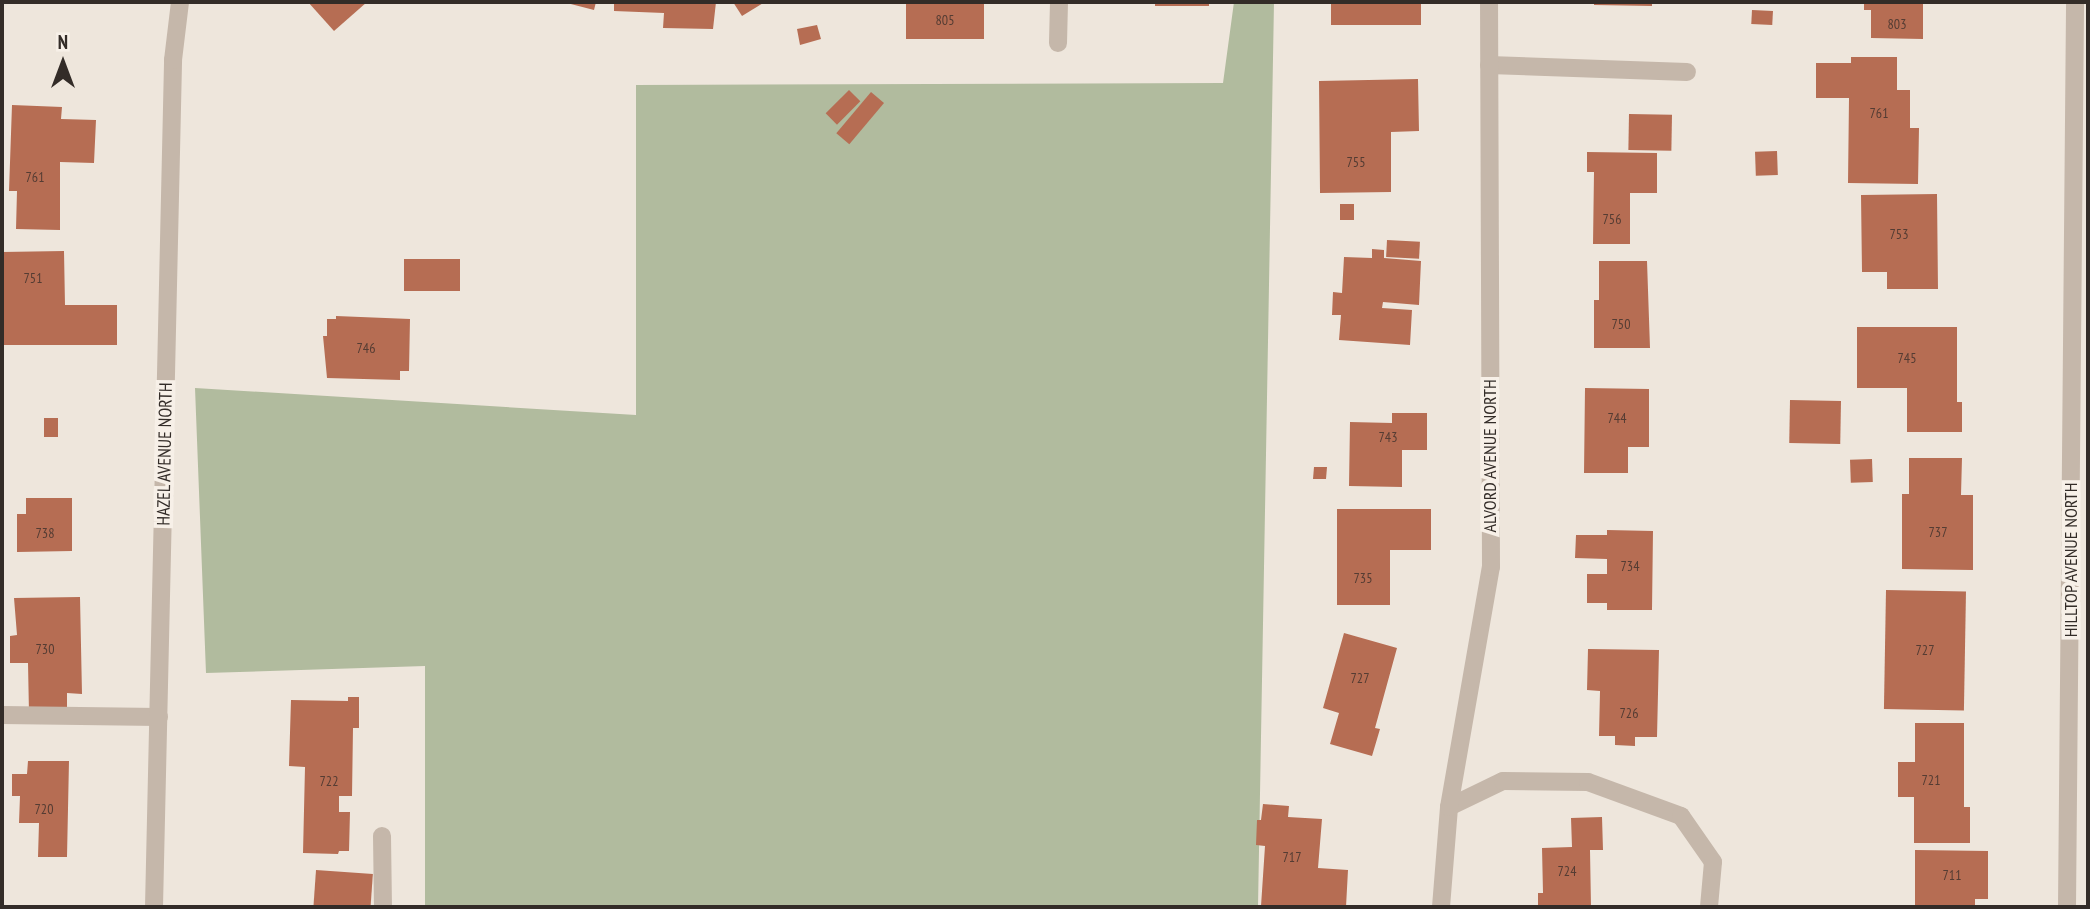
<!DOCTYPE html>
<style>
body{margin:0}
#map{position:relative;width:2090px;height:909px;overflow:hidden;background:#eee6dc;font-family:"PT Sans Narrow",sans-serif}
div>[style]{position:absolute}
.green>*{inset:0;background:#b1bb9e}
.building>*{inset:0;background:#b66d53;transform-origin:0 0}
.service>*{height:18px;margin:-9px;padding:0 9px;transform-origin:9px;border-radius:9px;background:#c5b7aa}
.minor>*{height:18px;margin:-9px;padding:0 9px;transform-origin:9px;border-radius:9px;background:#c5b7aa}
span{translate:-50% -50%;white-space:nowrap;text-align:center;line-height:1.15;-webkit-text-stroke:7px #f7f0e8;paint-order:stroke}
.number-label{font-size:14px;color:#543c33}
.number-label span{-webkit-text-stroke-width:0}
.street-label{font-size:18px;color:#332c28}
.frame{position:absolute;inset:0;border:4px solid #332c28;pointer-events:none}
.north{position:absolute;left:28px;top:28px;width:70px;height:70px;-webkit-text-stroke:5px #f7f0e8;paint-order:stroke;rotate:0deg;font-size:19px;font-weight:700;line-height:28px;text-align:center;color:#332c28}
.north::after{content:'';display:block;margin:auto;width:24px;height:32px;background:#332c28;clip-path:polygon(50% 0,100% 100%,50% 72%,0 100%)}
</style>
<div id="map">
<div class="green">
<div style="clip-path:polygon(1234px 2px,1274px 2px,1258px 907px,425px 907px,425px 666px,206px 673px,195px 388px,636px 415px,636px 85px,1223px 83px)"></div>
</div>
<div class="building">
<div style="clip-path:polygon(308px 2px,367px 2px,334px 31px)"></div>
<div style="clip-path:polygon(563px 2px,596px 2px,594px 10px)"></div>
<div style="clip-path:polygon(614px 2px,716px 2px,713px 29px,663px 28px,664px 13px,614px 11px)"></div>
<div style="clip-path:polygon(733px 2px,765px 2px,742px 16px)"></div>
<div style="left:906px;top:2px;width:78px;height:37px"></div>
<div style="left:1155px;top:2px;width:54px;height:4px"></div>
<div style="left:1331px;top:2px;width:90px;height:23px"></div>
<div style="clip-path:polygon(1594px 2px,1652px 2px,1652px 6px,1594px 5px)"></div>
<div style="clip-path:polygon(1864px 2px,1923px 2px,1923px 39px,1871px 38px,1871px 10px,1864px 10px)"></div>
<div style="left:1752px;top:10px;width:21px;height:14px;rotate:3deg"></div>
<div style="clip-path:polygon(817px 25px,821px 39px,800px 45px,797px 29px)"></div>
<div style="clip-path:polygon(1851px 57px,1897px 57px,1897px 90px,1910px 90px,1910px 128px,1919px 128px,1918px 184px,1848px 183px,1849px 98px,1816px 98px,1816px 63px,1851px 63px)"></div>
<div style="clip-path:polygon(1418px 79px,1419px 131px,1391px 132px,1391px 192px,1320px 193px,1319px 81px)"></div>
<div style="left:849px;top:90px;width:16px;height:33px;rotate:45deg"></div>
<div style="left:871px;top:92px;width:17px;height:54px;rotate:40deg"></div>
<div style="clip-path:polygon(12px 105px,62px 107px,61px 119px,96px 120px,94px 163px,60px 162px,60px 230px,16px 229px,17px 191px,9px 191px)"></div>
<div style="left:1629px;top:114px;width:43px;height:36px;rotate:1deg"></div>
<div style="left:1777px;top:151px;width:24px;height:22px;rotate:88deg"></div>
<div style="clip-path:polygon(1587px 152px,1657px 153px,1657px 193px,1630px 193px,1630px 244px,1593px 244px,1594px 172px,1587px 172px)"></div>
<div style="clip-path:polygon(1937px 194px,1938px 289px,1887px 289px,1887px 272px,1862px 272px,1861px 195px)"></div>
<div style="left:1340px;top:204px;width:14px;height:16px"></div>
<div style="left:1387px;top:240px;width:33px;height:17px;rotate:3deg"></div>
<div style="clip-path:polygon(1372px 249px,1384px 250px,1384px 258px,1421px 261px,1419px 305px,1383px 302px,1382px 308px,1412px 310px,1410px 345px,1339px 340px,1341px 315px,1332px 315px,1333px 292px,1342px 293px,1344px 257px,1372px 258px)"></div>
<div style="clip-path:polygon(64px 251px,65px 305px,117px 305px,117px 345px,2px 345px,2px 252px)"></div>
<div style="left:404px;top:259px;width:56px;height:32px"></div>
<div style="clip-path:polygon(1599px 261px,1647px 261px,1650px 348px,1594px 348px,1594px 300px,1599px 300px)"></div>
<div style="clip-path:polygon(336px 316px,410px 319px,409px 371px,400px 371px,400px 380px,327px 378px,323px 336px,327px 336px,327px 319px,336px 319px)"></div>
<div style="clip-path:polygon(1857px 327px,1957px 327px,1957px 402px,1962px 402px,1962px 432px,1907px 432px,1907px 388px,1857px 388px)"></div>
<div style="clip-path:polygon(1585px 388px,1649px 389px,1649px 447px,1628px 447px,1628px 473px,1584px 473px)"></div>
<div style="left:1790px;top:400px;width:51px;height:43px;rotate:1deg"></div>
<div style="clip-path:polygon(1392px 413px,1427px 413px,1427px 450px,1402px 450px,1402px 487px,1349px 486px,1350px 422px,1392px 423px)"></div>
<div style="left:44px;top:418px;width:14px;height:19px"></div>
<div style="clip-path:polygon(1909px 458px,1962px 458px,1961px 495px,1973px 495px,1973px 570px,1902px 569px,1902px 494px,1909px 494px)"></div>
<div style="left:1872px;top:459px;width:23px;height:22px;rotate:88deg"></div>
<div style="clip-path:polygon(1314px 467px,1327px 467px,1326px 479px,1313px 479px)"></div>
<div style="clip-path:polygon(26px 498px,72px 498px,72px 551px,17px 552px,17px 514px,26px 514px)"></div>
<div style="clip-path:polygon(1337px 509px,1431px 509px,1431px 550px,1390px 550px,1390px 605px,1337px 605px)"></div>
<div style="clip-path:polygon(1607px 530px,1653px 531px,1652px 610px,1607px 610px,1607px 603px,1587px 603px,1587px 574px,1607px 574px,1607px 559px,1575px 558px,1576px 535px,1607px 535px)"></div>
<div style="left:1886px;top:590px;width:80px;height:119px;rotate:1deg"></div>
<div style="clip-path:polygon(80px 597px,82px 694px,67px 693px,67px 714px,29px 714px,28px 663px,10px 663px,10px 636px,17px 635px,14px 598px)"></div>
<div style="clip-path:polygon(1344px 633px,1397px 648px,1375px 728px,1380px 729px,1372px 756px,1330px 744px,1339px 713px,1323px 708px)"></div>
<div style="clip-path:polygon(1588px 649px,1659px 650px,1657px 737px,1635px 737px,1635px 746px,1615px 745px,1615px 736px,1599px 736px,1600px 691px,1587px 690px)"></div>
<div style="clip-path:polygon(348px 697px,359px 697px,359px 728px,353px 728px,352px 796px,339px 796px,339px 812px,350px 812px,349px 851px,339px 851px,338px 854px,303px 853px,305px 767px,289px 766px,291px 700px,348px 701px)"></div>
<div style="clip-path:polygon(1915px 723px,1964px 723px,1964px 807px,1970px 807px,1970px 843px,1914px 843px,1914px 797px,1898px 797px,1898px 762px,1915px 762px)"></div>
<div style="clip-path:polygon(28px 761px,69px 761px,67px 857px,38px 857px,39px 823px,19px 823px,20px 796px,12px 796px,12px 774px,27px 774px)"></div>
<div style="clip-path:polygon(1263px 804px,1289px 806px,1288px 817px,1322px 819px,1318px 868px,1348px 870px,1346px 907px,1261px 906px,1265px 846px,1256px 845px,1257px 820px,1261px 820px)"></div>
<div style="clip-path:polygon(1602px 817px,1603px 850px,1590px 850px,1591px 907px,1538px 907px,1538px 893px,1543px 893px,1542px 848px,1572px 847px,1571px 818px)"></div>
<div style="clip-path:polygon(1915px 850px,1988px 851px,1988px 899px,1975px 899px,1975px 907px,1915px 907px)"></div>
<div style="left:316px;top:870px;width:57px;height:37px;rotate:4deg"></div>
</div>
<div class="service">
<div style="left:1489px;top:65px;width:198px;rotate:2deg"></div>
<div style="left:2px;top:715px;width:157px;rotate:0.7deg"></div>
<div style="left:1449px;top:807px;width:60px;rotate:-25.7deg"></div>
<div style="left:1503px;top:781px;width:85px;rotate:0.7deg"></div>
<div style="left:1588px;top:782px;width:99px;rotate:20.1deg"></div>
<div style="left:1681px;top:816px;width:56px;rotate:55.2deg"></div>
<div style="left:1713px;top:862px;width:45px;rotate:95.1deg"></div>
<div style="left:382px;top:836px;width:71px;rotate:89.2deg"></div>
</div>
<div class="minor">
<div style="left:1058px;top:43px;width:41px;rotate:-88.6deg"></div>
<div style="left:154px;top:907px;width:847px;rotate:-88.71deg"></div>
<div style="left:173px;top:60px;width:58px;rotate:-83.1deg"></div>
<div style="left:1441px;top:907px;width:100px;rotate:-85.4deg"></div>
<div style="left:1449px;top:807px;width:244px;rotate:-80.1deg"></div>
<div style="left:1491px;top:567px;width:565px;rotate:-90.2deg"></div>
<div style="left:2067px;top:907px;width:905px;rotate:-89.49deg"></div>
</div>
<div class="number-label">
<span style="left:945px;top:20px">805</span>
<span style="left:1897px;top:24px">803</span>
<span style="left:1879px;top:113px">761</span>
<span style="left:1356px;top:162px">755</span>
<span style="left:35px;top:177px">761</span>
<span style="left:1612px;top:219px">756</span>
<span style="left:1899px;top:234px">753</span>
<span style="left:33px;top:278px">751</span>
<span style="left:1621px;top:324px">750</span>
<span style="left:366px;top:348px">746</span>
<span style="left:1907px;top:358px">745</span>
<span style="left:1617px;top:418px">744</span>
<span style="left:1388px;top:437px">743</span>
<span style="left:1938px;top:532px">737</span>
<span style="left:45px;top:533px">738</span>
<span style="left:1630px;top:566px">734</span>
<span style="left:1363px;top:578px">735</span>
<span style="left:45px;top:649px">730</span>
<span style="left:1925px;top:650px">727</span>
<span style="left:1360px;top:678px">727</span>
<span style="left:1629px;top:713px">726</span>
<span style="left:1931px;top:780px">721</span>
<span style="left:329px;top:781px">722</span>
<span style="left:44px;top:809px">720</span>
<span style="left:1292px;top:857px">717</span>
<span style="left:1567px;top:871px">724</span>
<span style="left:1952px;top:875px">711</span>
</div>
<div class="street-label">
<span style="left:165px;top:454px;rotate:-89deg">HAZEL AVENUE NORTH</span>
<span style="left:1490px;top:456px;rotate:-90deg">ALVORD AVENUE NORTH</span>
<span style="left:2071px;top:560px;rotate:-90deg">HILLTOP AVENUE NORTH</span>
</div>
<div class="frame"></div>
<div class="north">N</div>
</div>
